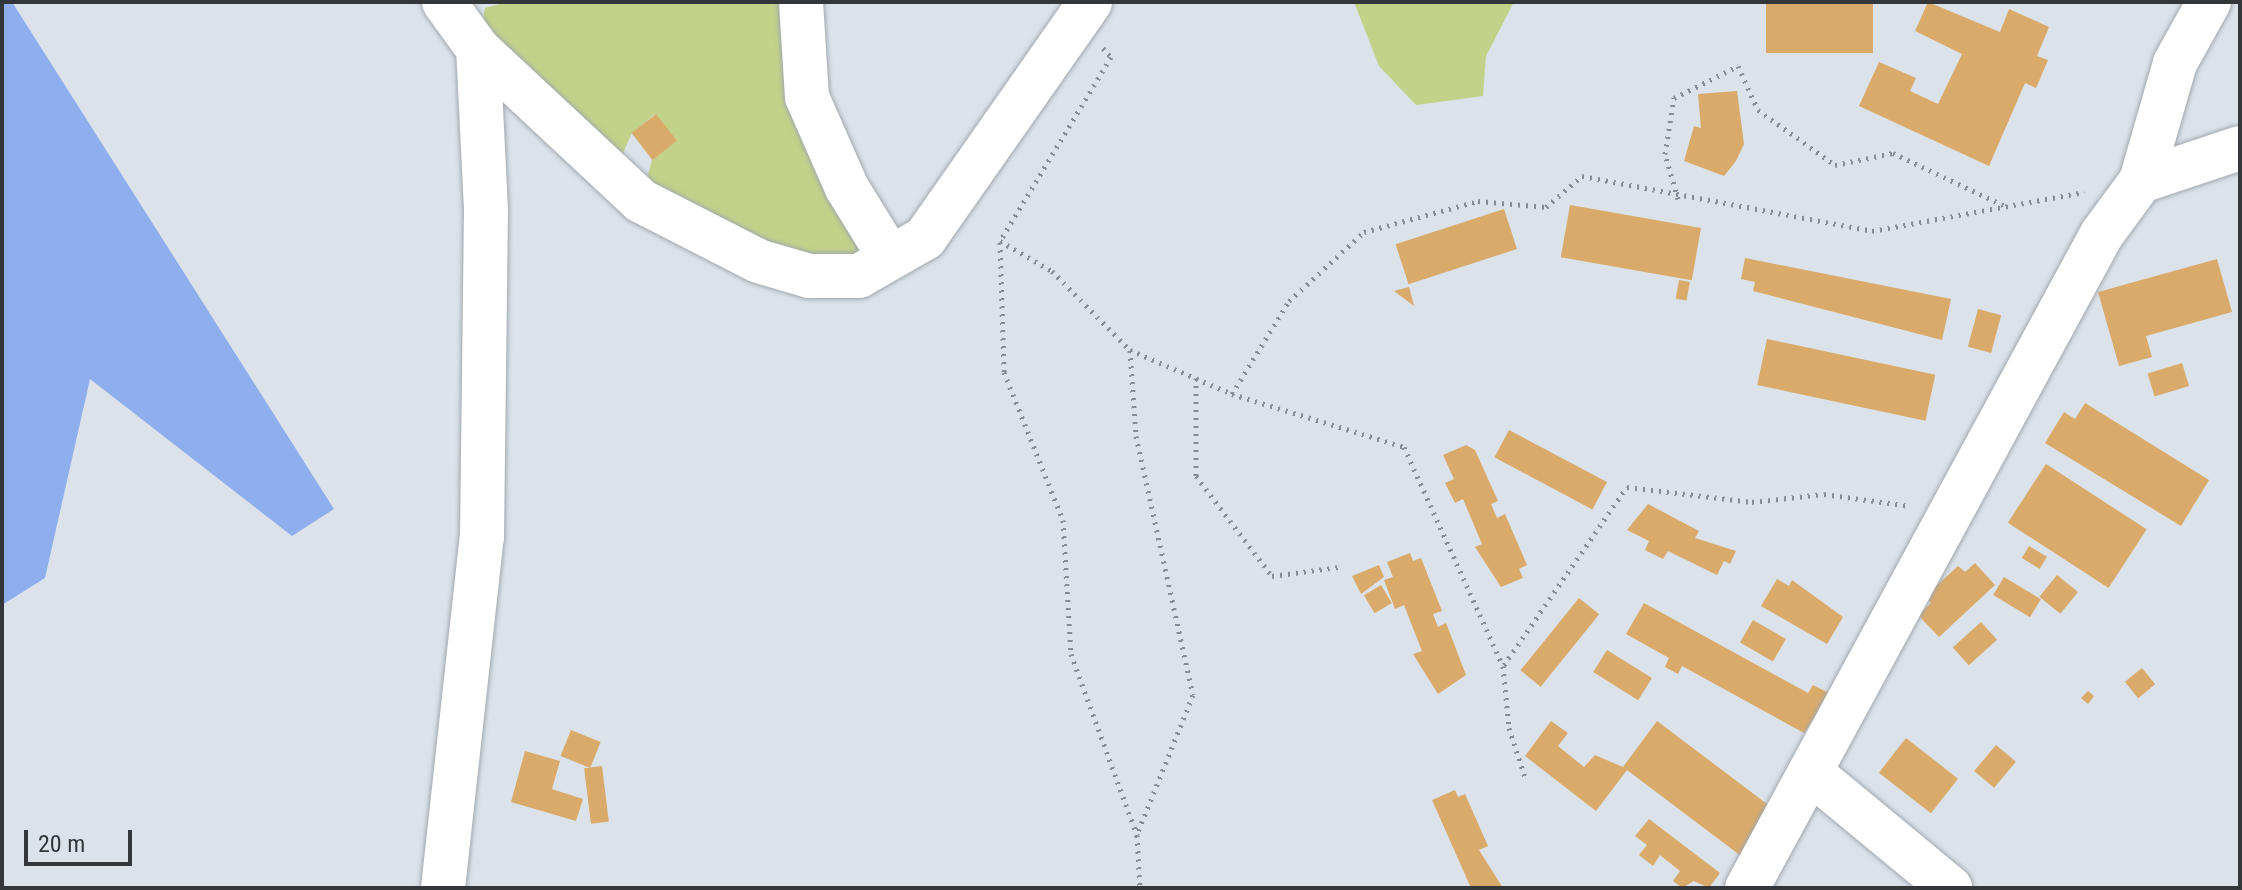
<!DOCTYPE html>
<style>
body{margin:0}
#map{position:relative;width:2242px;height:890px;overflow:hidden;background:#dbe2e9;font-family:"Roboto Condensed",sans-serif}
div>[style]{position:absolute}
.green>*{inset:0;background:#c2d289}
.water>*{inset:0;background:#8faeee}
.building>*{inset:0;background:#daaa6a;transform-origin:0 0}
.path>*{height:5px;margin-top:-2.5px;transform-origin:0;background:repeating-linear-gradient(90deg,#878c91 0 2px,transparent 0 8px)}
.roads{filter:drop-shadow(0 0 2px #a1a8ae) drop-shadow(0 0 2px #a1a8ae)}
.minor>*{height:44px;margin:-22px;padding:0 22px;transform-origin:22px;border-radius:22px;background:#fff}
span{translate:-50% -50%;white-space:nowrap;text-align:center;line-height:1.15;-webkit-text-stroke:6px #dbe2e9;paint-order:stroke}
.frame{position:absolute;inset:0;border:4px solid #34373a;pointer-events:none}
.scale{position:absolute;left:24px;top:830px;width:108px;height:36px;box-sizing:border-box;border:4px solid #34373a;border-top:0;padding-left:10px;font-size:24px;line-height:28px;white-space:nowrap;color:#34373a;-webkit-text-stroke:6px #dbe2e9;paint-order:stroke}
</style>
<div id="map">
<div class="green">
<div style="clip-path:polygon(507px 2px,801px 2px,807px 97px,890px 258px,859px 276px,641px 201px,652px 160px,676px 141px,655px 114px,632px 133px,613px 175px,478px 49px,485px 8px)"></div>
<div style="clip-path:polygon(1354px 2px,1514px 2px,1486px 56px,1483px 96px,1416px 105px,1379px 66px)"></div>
</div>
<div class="water">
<div style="clip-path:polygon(2px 2px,12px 2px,334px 509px,292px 536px,90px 379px,45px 578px,2px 605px)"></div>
</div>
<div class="building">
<div style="left:1766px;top:2px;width:107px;height:51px"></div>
<div style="clip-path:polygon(1928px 2px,2000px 32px,2009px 9px,2049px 27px,2037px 56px,2048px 60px,2036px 88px,2025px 83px,1989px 166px,1859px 106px,1879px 62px,1916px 78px,1910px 91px,1938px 104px,1962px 54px,1915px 31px)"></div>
<div style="clip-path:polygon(1737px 91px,1744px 144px,1736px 161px,1724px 176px,1684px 161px,1694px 126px,1701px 128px,1698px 94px)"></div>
<div style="left:656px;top:114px;width:34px;height:31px;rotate:52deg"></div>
<div style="left:1570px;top:205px;width:133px;height:53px;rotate:10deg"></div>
<div style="left:1504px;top:209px;width:42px;height:114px;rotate:72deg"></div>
<div style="clip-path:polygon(1745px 258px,1951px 299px,1942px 340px,1753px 291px,1755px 282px,1741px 279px)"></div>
<div style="clip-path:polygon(2217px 259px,2232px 312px,2146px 336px,2152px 357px,2119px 366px,2098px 292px)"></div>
<div style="left:1679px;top:280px;width:11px;height:19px;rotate:10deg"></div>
<div style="clip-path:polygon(1409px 287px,1414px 306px,1394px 291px)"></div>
<div style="left:1978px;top:309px;width:24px;height:39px;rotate:15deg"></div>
<div style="left:1767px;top:339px;width:172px;height:47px;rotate:12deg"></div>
<div style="left:2182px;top:363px;width:24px;height:36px;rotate:73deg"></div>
<div style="clip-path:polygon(2085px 403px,2209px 480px,2181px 526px,2045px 443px,2064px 412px,2075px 419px)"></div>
<div style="left:1509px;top:430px;width:111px;height:31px;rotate:28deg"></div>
<div style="clip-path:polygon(1466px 445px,1475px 450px,1498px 501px,1491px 504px,1497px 518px,1505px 514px,1527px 565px,1519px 569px,1523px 578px,1501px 587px,1475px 547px,1482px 544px,1463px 499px,1455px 503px,1445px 483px,1454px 479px,1443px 455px)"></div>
<div style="left:2046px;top:464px;width:120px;height:70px;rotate:33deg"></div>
<div style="clip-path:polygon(1648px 504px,1699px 531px,1695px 538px,1736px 551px,1730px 564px,1724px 561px,1717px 575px,1668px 551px,1663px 559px,1645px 550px,1649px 541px,1627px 530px)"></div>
<div style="left:2029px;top:546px;width:21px;height:14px;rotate:31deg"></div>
<div style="clip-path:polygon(1410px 553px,1413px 561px,1421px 558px,1442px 611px,1433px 614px,1438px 627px,1446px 623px,1466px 675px,1438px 694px,1413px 654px,1422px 651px,1404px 605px,1395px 609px,1384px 580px,1393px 577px,1387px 562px)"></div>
<div style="clip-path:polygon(1975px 563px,1995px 585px,1939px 637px,1918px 615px,1931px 603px,1925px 596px,1958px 566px,1965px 572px)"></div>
<div style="clip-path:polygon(1379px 565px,1384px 577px,1361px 594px,1352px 576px)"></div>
<div style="left:2057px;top:575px;width:27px;height:28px;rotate:39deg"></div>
<div style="left:2004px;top:577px;width:43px;height:21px;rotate:31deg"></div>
<div style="clip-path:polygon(1777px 579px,1789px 586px,1792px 580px,1843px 617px,1827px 644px,1761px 606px)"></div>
<div style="left:1381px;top:585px;width:21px;height:20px;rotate:59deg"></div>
<div style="left:1579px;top:598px;width:26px;height:93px;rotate:39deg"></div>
<div style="clip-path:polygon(1644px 603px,1808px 693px,1813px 685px,1831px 694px,1804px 733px,1682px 666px,1678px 674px,1665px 667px,1669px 658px,1626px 634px)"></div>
<div style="left:1753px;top:620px;width:38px;height:26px;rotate:30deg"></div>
<div style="left:1981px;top:622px;width:24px;height:38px;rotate:48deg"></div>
<div style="left:1607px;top:650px;width:53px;height:26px;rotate:32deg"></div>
<div style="left:2142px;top:668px;width:21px;height:22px;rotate:51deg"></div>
<div style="clip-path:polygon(2088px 691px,2094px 696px,2088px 704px,2081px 698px)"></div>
<div style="clip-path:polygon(1551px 721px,1568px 733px,1558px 746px,1584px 767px,1595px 755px,1623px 767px,1657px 721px,1775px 810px,1741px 856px,1627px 770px,1596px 811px,1525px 756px)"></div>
<div style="left:571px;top:730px;width:32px;height:28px;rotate:22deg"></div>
<div style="left:1906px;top:738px;width:66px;height:44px;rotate:38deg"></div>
<div style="left:1996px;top:745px;width:26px;height:34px;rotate:40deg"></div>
<div style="clip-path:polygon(525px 751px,560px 761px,552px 789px,583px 799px,576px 821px,511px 802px)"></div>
<div style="left:602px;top:766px;width:56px;height:18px;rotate:83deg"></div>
<div style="clip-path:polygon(1455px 790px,1458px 797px,1465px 794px,1488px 846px,1479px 850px,1503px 888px,1471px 888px,1432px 800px)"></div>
<div style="clip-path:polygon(1649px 819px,1720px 873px,1709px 888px,1694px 881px,1682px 888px,1673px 881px,1680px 871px,1660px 855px,1653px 866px,1639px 855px,1647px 845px,1635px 836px)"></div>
</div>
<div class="path">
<div style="left:1103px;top:48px;width:12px;rotate:48deg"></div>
<div style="left:1111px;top:57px;width:215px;rotate:121.1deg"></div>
<div style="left:1000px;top:241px;width:60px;rotate:30deg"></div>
<div style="left:1052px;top:271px;width:111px;rotate:45.4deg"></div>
<div style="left:1130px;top:350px;width:111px;rotate:23.3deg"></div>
<div style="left:1232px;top:394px;width:180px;rotate:17.1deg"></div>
<div style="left:1404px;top:447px;width:240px;rotate:65.7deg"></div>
<div style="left:1503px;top:666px;width:62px;rotate:84.5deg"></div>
<div style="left:1509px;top:728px;width:52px;rotate:71.9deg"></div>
<div style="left:1678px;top:199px;width:47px;rotate:-106.1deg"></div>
<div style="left:1665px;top:154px;width:57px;rotate:-80.9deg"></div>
<div style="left:1674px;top:98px;width:72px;rotate:-26.6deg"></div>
<div style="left:1738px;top:66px;width:48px;rotate:65.6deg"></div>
<div style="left:1758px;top:110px;width:95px;rotate:35.5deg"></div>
<div style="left:1835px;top:165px;width:59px;rotate:-11.7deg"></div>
<div style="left:1893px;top:153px;width:124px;rotate:25.3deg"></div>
<div style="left:1000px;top:242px;width:130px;rotate:88.2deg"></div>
<div style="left:1004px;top:372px;width:159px;rotate:68.3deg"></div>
<div style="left:1063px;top:520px;width:134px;rotate:86.6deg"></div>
<div style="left:1071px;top:654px;width:193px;rotate:70deg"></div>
<div style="left:1137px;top:835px;width:53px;rotate:86.8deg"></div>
<div style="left:1130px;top:350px;width:86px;rotate:86deg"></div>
<div style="left:1136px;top:436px;width:265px;rotate:77.6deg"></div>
<div style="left:1193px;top:695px;width:150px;rotate:111.9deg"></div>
<div style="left:1196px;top:378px;width:98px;rotate:90deg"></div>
<div style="left:1196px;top:476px;width:126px;rotate:52.8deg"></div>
<div style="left:1272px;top:576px;width:68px;rotate:-7.7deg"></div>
<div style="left:1232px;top:394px;width:109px;rotate:-58.5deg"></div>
<div style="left:1289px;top:301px;width:102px;rotate:-42.6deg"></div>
<div style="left:1364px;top:232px;width:118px;rotate:-15.2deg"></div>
<div style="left:1478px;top:201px;width:68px;rotate:5deg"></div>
<div style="left:1546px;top:207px;width:48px;rotate:-40.7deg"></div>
<div style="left:1582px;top:176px;width:295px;rotate:10.7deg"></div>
<div style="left:1872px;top:231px;width:216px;rotate:-10.4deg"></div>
<div style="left:1504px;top:665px;width:216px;rotate:-55.4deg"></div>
<div style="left:1627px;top:487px;width:126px;rotate:6.8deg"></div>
<div style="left:1752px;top:502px;width:72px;rotate:-6.3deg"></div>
<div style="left:1824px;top:494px;width:87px;rotate:7.9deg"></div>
</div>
<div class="roads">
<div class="minor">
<div style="left:801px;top:2px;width:95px;rotate:86.4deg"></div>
<div style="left:807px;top:97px;width:99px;rotate:66.3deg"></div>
<div style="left:847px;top:188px;width:82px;rotate:58.4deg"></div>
<div style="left:478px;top:49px;width:223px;rotate:43deg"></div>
<div style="left:641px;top:201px;width:131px;rotate:27.1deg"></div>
<div style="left:758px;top:261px;width:53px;rotate:16.4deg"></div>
<div style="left:809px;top:276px;width:50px"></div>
<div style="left:859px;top:276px;width:76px;rotate:-29.9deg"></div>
<div style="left:925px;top:238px;width:288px;rotate:-55deg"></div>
<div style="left:2141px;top:181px;width:104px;rotate:-18.4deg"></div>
<div style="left:1810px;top:772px;width:182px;rotate:39.6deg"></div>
<div style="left:443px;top:888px;width:353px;rotate:-83.7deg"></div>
<div style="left:482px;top:537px;width:327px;rotate:-89.3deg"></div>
<div style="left:486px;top:210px;width:161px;rotate:-92.8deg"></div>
<div style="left:478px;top:49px;width:58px;rotate:-125.9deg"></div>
<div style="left:1747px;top:888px;width:744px;rotate:-61.51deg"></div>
<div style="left:2102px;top:234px;width:66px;rotate:-53.7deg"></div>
<div style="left:2141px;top:181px;width:123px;rotate:-73.9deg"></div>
<div style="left:2175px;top:63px;width:70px;rotate:-60.9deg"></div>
</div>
</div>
<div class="frame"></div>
<div class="scale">20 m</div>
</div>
